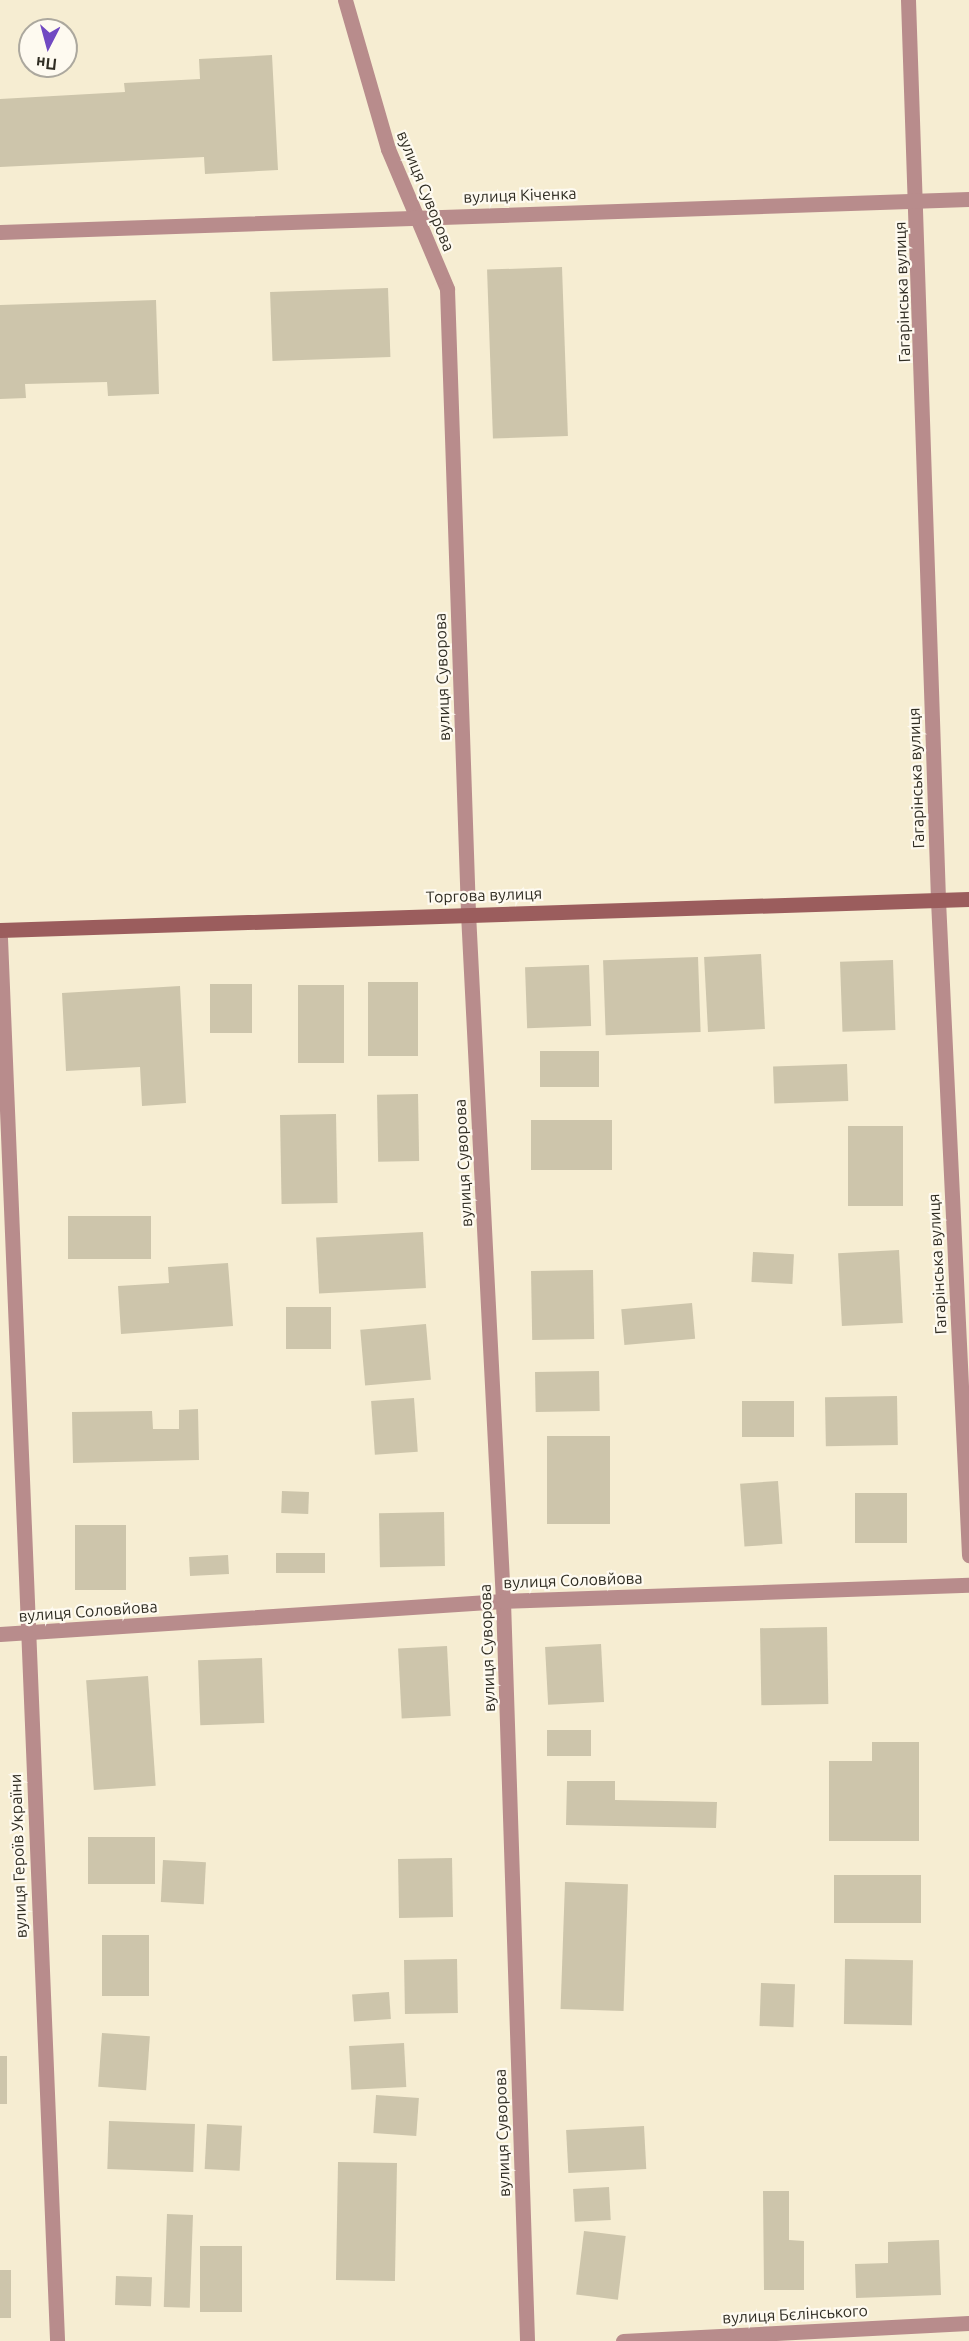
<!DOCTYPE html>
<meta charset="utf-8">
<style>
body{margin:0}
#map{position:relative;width:969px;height:2341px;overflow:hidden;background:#f6edd2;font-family:Ubuntu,sans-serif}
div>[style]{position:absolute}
.building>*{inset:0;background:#cdc5ab;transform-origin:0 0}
.minor>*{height:15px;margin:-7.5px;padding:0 7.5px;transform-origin:7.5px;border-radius:7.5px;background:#b88c8c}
.secondary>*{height:15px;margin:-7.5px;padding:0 7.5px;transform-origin:7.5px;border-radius:7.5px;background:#9b5d5d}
span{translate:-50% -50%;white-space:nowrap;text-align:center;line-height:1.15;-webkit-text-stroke:4.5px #fefaf0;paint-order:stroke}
.street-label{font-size:16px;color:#302d23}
.north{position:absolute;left:18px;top:18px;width:60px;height:60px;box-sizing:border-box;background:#fefaf0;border:2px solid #aca89e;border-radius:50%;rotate:186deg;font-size:16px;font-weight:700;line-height:24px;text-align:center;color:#302d23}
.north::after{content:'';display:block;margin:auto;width:21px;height:27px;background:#7149c2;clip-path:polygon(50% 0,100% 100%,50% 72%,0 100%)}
</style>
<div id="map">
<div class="building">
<div style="clip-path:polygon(272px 55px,278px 170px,205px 174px,204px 157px,0 167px,0 99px,125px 92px,124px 83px,200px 79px,199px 59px)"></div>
<div style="left:562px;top:267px;width:169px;height:75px;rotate:88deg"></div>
<div style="left:388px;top:288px;width:69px;height:118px;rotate:88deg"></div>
<div style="clip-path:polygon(156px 300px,159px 394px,108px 396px,107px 382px,25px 384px,26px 398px,0 399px,0 305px)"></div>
<div style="left:761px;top:954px;width:75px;height:57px;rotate:87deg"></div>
<div style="left:698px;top:957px;width:75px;height:95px;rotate:88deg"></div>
<div style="left:893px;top:960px;width:70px;height:53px;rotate:88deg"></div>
<div style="left:589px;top:965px;width:61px;height:64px;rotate:88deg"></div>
<div style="left:368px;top:982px;width:50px;height:74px"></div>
<div style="left:210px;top:984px;width:42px;height:49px"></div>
<div style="left:298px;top:985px;width:46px;height:78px"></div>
<div style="clip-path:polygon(180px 986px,186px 1103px,142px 1106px,140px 1067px,66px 1071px,62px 993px)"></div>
<div style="left:540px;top:1051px;width:59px;height:36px"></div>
<div style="left:847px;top:1064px;width:37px;height:74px;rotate:88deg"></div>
<div style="left:418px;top:1094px;width:67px;height:41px;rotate:89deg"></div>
<div style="left:336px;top:1114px;width:89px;height:56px;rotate:89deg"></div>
<div style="left:612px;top:1120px;width:50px;height:81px;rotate:90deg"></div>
<div style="left:848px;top:1126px;width:55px;height:80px"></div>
<div style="left:151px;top:1216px;width:43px;height:83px;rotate:90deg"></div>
<div style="left:423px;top:1232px;width:56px;height:107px;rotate:87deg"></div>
<div style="left:899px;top:1250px;width:73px;height:61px;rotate:87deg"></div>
<div style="left:753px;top:1252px;width:41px;height:30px;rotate:3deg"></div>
<div style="clip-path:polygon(228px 1263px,233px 1326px,121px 1334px,118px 1286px,169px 1283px,168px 1267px)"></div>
<div style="left:593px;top:1270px;width:69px;height:62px;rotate:89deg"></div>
<div style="left:692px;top:1303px;width:36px;height:71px;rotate:85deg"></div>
<div style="left:286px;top:1307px;width:45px;height:42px"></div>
<div style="left:426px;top:1324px;width:56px;height:66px;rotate:85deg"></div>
<div style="left:599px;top:1371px;width:40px;height:64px;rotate:89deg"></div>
<div style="left:897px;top:1396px;width:49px;height:72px;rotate:89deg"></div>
<div style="left:414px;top:1398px;width:54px;height:43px;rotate:86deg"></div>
<div style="left:794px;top:1401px;width:36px;height:52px;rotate:90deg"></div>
<div style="clip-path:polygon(198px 1409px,199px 1460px,73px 1463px,72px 1412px,152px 1411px,153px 1429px,179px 1429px,179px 1410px)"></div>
<div style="left:547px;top:1436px;width:63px;height:88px"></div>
<div style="left:778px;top:1481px;width:63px;height:38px;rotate:86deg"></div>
<div style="left:282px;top:1491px;width:27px;height:22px;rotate:2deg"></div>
<div style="left:907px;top:1493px;width:50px;height:52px;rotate:90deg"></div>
<div style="left:444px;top:1512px;width:54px;height:65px;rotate:89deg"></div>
<div style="left:75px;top:1525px;width:51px;height:65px"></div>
<div style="left:325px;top:1553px;width:20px;height:49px;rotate:90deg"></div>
<div style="left:228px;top:1555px;width:19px;height:39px;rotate:87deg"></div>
<div style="left:827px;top:1627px;width:77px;height:67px;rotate:89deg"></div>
<div style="left:601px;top:1644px;width:58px;height:56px;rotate:87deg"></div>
<div style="left:447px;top:1646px;width:70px;height:49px;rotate:87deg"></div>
<div style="left:262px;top:1658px;width:65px;height:64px;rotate:88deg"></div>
<div style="left:148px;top:1676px;width:110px;height:62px;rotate:86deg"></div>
<div style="left:547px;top:1730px;width:44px;height:26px"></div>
<div style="clip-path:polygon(872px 1742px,919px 1742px,919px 1841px,829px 1841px,829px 1761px,872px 1761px)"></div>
<div style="clip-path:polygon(567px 1781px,615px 1781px,615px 1800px,717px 1802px,716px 1828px,566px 1825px)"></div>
<div style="left:155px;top:1837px;width:47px;height:67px;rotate:90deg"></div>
<div style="left:452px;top:1858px;width:59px;height:54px;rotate:89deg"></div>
<div style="left:163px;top:1860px;width:43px;height:42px;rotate:3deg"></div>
<div style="left:834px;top:1875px;width:87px;height:48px"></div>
<div style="left:565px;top:1882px;width:63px;height:127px;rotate:2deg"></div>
<div style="left:149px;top:1935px;width:61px;height:47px;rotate:90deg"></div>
<div style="left:457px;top:1959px;width:54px;height:53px;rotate:89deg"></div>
<div style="left:845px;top:1959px;width:68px;height:65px;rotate:1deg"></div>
<div style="left:761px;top:1983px;width:34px;height:43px;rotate:2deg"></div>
<div style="left:389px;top:1992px;width:27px;height:37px;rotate:86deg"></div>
<div style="left:102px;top:2033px;width:48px;height:54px;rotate:4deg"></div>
<div style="left:404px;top:2043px;width:44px;height:55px;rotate:87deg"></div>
<div style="left:0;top:2056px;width:7px;height:48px"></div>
<div style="left:376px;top:2095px;width:43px;height:38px;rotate:4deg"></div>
<div style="left:109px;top:2121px;width:86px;height:48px;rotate:2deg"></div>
<div style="left:207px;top:2124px;width:35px;height:45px;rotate:3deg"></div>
<div style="left:644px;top:2126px;width:43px;height:78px;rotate:87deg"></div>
<div style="left:338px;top:2162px;width:59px;height:118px;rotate:1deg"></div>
<div style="left:609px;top:2187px;width:33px;height:36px;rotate:87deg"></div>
<div style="clip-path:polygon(763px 2191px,789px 2191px,789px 2240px,804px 2241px,804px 2290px,764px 2290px)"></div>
<div style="left:167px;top:2214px;width:26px;height:93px;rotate:2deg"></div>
<div style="left:584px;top:2231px;width:42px;height:64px;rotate:7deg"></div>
<div style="clip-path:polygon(939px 2240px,941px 2295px,856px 2298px,855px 2264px,888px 2263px,888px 2242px)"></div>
<div style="left:200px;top:2246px;width:42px;height:66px"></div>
<div style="left:0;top:2270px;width:11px;height:48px"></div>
<div style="left:116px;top:2276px;width:36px;height:29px;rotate:2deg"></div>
</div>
<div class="minor">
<div style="left:345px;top:0;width:155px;rotate:73.9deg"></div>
<div style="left:388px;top:149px;width:152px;rotate:67.1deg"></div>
<div style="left:447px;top:289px;width:624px;rotate:88.07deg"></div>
<div style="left:468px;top:913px;width:689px;rotate:87.09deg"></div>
<div style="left:503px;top:1601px;width:740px;rotate:88.14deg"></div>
<div style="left:908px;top:0;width:900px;rotate:88.09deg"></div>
<div style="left:938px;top:900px;width:656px;rotate:87.29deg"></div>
<div style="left:0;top:232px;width:970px;rotate:-1.95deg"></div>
<div style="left:0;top:938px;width:1404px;rotate:87.67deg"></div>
<div style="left:0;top:1634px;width:504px;rotate:-3.75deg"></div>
<div style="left:503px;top:1601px;width:466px;rotate:-2deg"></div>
<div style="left:623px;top:2341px;width:346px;rotate:-3deg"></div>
</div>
<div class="secondary">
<div style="left:0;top:930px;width:969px;rotate:-1.83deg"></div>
</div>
<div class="street-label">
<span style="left:426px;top:191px;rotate:68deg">вулиця Суворова</span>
<span style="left:520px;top:195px;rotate:-2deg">вулиця Кіченка</span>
<span style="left:902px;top:292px;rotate:-92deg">Гагарінська вулиця</span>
<span style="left:442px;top:677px;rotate:-92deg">вулиця Суворова</span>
<span style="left:916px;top:778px;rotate:-92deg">Гагарінська вулиця</span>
<span style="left:484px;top:895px;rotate:-2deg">Торгова вулиця</span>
<span style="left:463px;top:1163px;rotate:-93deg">вулиця Суворова</span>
<span style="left:937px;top:1264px;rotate:-93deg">Гагарінська вулиця</span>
<span style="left:573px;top:1580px;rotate:-2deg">вулиця Соловйова</span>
<span style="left:88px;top:1611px;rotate:-4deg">вулиця Соловйова</span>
<span style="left:487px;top:1648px;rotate:-92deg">вулиця Суворова</span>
<span style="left:18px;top:1856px;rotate:-92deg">вулиця Героїв України</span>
<span style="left:502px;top:2133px;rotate:-92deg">вулиця Суворова</span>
<span style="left:795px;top:2314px;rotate:-3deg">вулиця Бєлінського</span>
</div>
<div class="north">Пн</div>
</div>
